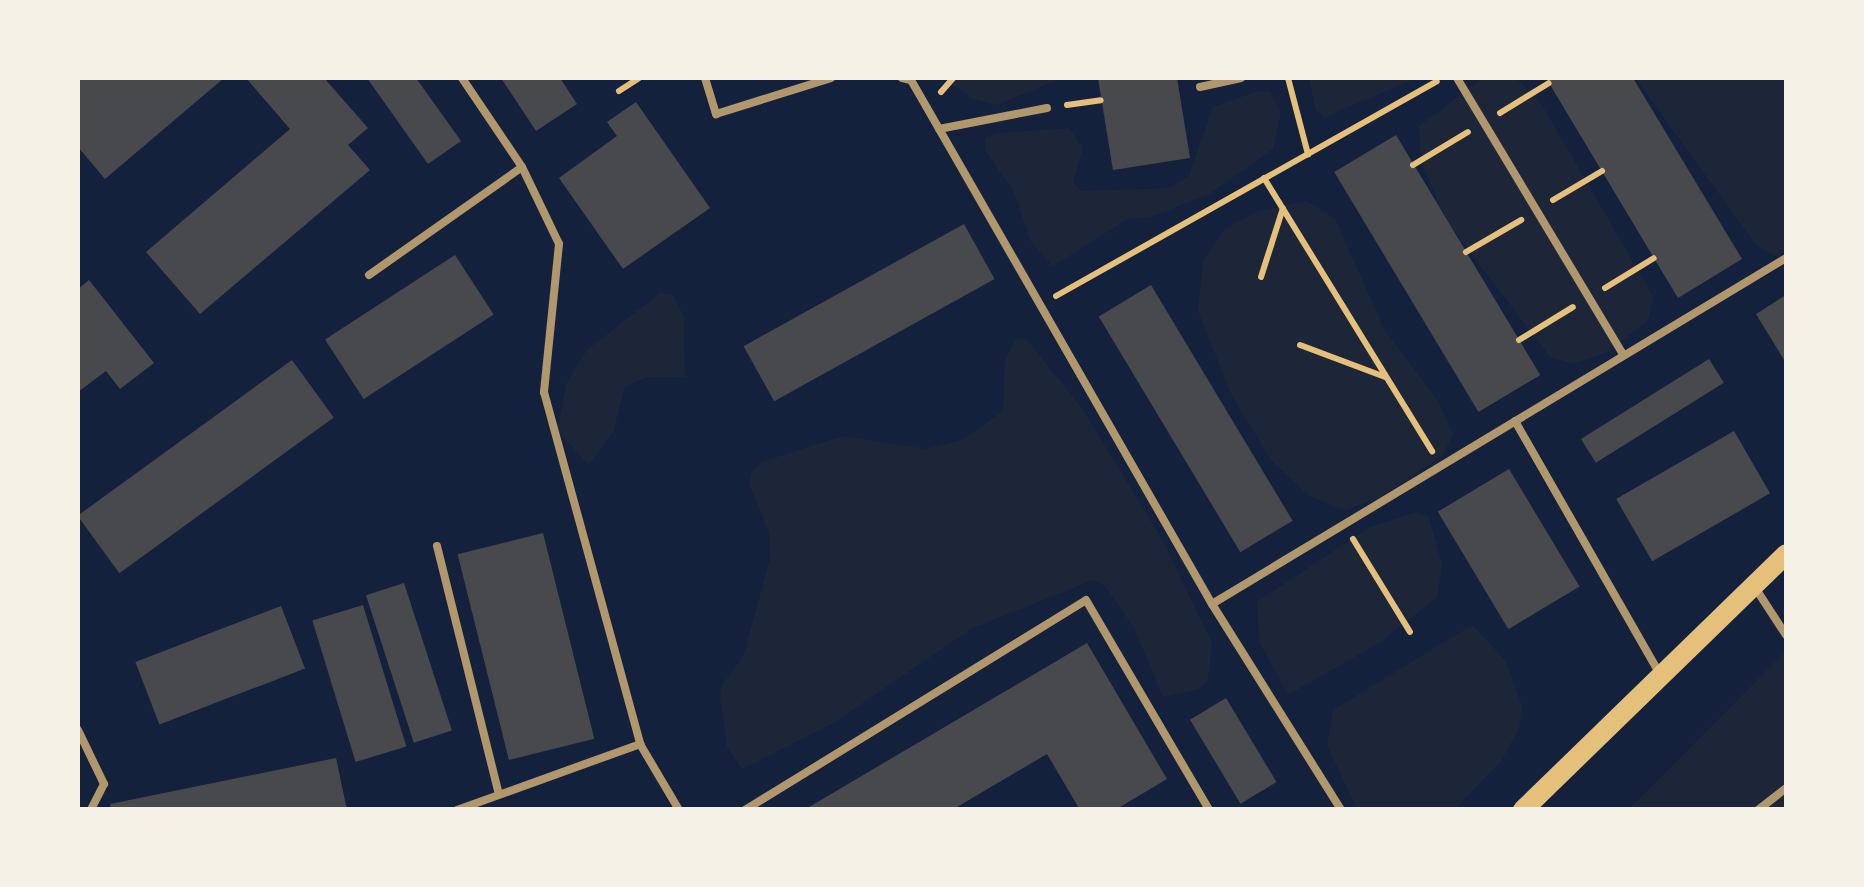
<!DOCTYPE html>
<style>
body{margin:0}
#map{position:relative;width:1864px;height:887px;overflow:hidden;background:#14213d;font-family:"Open Sans",sans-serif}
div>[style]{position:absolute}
.green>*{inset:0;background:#1d2539}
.building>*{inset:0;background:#48494c;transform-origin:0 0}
.path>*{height:6px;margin:-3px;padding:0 3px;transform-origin:3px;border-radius:3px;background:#e5c07b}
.service>*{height:8px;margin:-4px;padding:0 4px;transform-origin:4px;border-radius:4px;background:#b1986c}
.secondary>*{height:20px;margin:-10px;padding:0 10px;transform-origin:10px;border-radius:10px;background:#e5c07b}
span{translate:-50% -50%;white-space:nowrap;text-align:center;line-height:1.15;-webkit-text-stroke:8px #f6f1e7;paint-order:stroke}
.frame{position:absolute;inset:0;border:80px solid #f6f1e7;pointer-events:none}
</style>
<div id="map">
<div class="green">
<div style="clip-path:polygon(943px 78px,1061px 78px,997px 105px,973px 99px)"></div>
<div style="clip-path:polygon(1309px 78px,1417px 78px,1325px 117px,1316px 111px)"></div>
<div style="clip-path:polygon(1483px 78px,1516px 78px,1542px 105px,1654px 298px,1648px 320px,1608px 352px,1573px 364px,1550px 357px,1448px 223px,1421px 162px,1419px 126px)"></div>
<div style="clip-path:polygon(1636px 79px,1786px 78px,1786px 247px,1777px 257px,1756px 245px)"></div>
<div style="clip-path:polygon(1258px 91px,1270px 92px,1281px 113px,1273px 149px,1211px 193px,1153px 216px,1128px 219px,1053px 266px,1031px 242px,1014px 192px,985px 150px,985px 138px,996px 133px,1069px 128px,1083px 148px,1073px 182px,1081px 191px,1169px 188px,1189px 176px,1213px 107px)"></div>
<div style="clip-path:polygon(1306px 201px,1335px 219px,1385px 331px,1437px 399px,1453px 434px,1443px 455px,1381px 497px,1346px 510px,1309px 496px,1271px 460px,1232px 396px,1198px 311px,1203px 261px,1224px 230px,1258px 211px)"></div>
<div style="clip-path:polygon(660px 293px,672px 294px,684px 316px,685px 377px,648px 377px,625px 386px,613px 433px,589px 465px,557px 431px,567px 382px,587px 350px)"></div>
<div style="clip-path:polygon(1016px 338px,1027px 340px,1081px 407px,1162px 539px,1212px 643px,1208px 680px,1199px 689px,1163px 697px,1134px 628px,1105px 586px,1093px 580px,971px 629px,835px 722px,742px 769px,727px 747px,720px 698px,721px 686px,743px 657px,770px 559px,769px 533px,749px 484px,752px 472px,761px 462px,843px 436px,926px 449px,962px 440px,1003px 411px,1005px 360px)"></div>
<div style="clip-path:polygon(1417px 512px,1429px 517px,1442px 564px,1437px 598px,1377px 644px,1288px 695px,1259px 641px,1257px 602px,1370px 527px)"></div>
<div style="clip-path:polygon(1472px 625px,1505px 660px,1522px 705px,1519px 729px,1501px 761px,1455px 809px,1357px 809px,1327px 745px,1333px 710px)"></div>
<div style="clip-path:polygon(1786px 651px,1786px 809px,1630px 810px,1632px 806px)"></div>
</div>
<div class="building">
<div style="clip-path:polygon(78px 78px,224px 78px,105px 179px,78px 147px)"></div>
<div style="clip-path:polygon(246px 78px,324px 78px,368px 128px,348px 145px,370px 170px,200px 314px,146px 252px,290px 129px)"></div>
<div style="clip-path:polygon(367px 78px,416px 78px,461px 141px,428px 164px)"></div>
<div style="clip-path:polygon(501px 78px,560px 78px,577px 104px,536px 131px)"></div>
<div style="clip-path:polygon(1098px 78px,1177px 78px,1190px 158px,1113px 170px)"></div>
<div style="clip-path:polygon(1546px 78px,1633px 78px,1742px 259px,1678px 298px)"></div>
<div style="clip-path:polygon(636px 102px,710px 208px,623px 269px,559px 178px,617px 136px,607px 122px)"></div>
<div style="left:1396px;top:135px;width:280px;height:72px;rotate:59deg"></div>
<div style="left:964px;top:224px;width:63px;height:252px;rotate:61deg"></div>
<div style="left:455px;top:255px;width:71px;height:155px;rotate:57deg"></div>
<div style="clip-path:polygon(89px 280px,154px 363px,120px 389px,106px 371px,78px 392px,78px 289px)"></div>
<div style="left:1151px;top:285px;width:275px;height:61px;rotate:59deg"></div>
<div style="clip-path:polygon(1786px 295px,1786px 363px,1756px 314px)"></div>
<div style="left:1709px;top:359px;width:28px;height:151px;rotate:58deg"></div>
<div style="left:292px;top:360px;width:71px;height:265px;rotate:54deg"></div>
<div style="left:1734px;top:431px;width:72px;height:136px;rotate:60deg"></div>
<div style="left:1509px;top:469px;width:137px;height:83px;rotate:59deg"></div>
<div style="left:543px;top:533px;width:212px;height:88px;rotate:76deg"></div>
<div style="left:404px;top:583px;width:155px;height:40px;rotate:72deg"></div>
<div style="left:363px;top:605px;width:148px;height:53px;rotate:73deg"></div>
<div style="left:281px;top:606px;width:67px;height:156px;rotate:69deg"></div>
<div style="clip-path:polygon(1087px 643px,1167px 779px,1115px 810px,1080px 810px,1047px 754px,952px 810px,804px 810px)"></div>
<div style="left:1226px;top:698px;width:98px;height:42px;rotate:59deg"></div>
<div style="clip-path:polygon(336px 758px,347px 810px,111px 810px,110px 804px)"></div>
</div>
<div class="path">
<div style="left:1288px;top:78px;width:79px;rotate:75.3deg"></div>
<div style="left:619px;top:91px;width:24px;rotate:-33deg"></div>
<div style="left:941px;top:92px;width:18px;rotate:-49deg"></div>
<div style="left:1067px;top:105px;width:34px;rotate:-8deg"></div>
<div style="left:1500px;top:113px;width:57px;rotate:-31.5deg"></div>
<div style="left:1413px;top:165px;width:64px;rotate:-31deg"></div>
<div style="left:1264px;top:178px;width:321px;rotate:58.4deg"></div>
<div style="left:1553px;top:200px;width:57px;rotate:-30.6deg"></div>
<div style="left:1466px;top:252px;width:64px;rotate:-30.2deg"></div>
<div style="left:1261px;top:277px;width:72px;rotate:-72.3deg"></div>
<div style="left:1605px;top:288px;width:57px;rotate:-31.5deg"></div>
<div style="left:1056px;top:296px;width:437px;rotate:-29.4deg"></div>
<div style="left:1519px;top:340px;width:63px;rotate:-31.4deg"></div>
<div style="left:1300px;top:345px;width:91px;rotate:20.6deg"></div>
<div style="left:1353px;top:539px;width:109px;rotate:58.5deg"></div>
</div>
<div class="service">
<div style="left:462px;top:78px;width:107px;rotate:56deg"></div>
<div style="left:522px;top:167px;width:85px;rotate:64.3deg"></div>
<div style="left:559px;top:244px;width:149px;rotate:95.8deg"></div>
<div style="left:544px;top:392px;width:365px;rotate:74.7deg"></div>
<div style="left:640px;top:744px;width:77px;rotate:59.4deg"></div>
<div style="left:705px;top:78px;width:38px;rotate:73deg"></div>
<div style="left:716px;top:114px;width:121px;rotate:-17.4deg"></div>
<div style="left:902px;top:78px;width:9px;rotate:13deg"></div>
<div style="left:911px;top:80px;width:604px;rotate:60.13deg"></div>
<div style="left:1212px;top:604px;width:243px;rotate:57.9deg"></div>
<div style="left:1457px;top:78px;width:322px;rotate:59deg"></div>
<div style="left:1200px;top:87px;width:42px;rotate:-12.4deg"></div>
<div style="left:939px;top:129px;width:110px;rotate:-11deg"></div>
<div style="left:369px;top:275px;width:187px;rotate:-35.2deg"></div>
<div style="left:1515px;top:421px;width:292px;rotate:60.2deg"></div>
<div style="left:437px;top:546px;width:256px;rotate:76deg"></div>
<div style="left:1756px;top:589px;width:55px;rotate:56.9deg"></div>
<div style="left:1212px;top:604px;width:670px;rotate:-31.08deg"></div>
<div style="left:78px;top:730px;width:60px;rotate:64.3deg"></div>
<div style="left:104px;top:784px;width:29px;rotate:117deg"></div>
<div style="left:457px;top:810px;width:195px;rotate:-19.8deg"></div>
<div style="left:745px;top:810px;width:400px;rotate:-31.6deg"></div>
<div style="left:1086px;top:600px;width:243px;rotate:59.6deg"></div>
<div style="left:1758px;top:810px;width:36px;rotate:-38deg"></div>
</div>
<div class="secondary">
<div style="left:1523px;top:810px;width:367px;rotate:-44.2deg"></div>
</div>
<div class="frame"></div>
</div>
